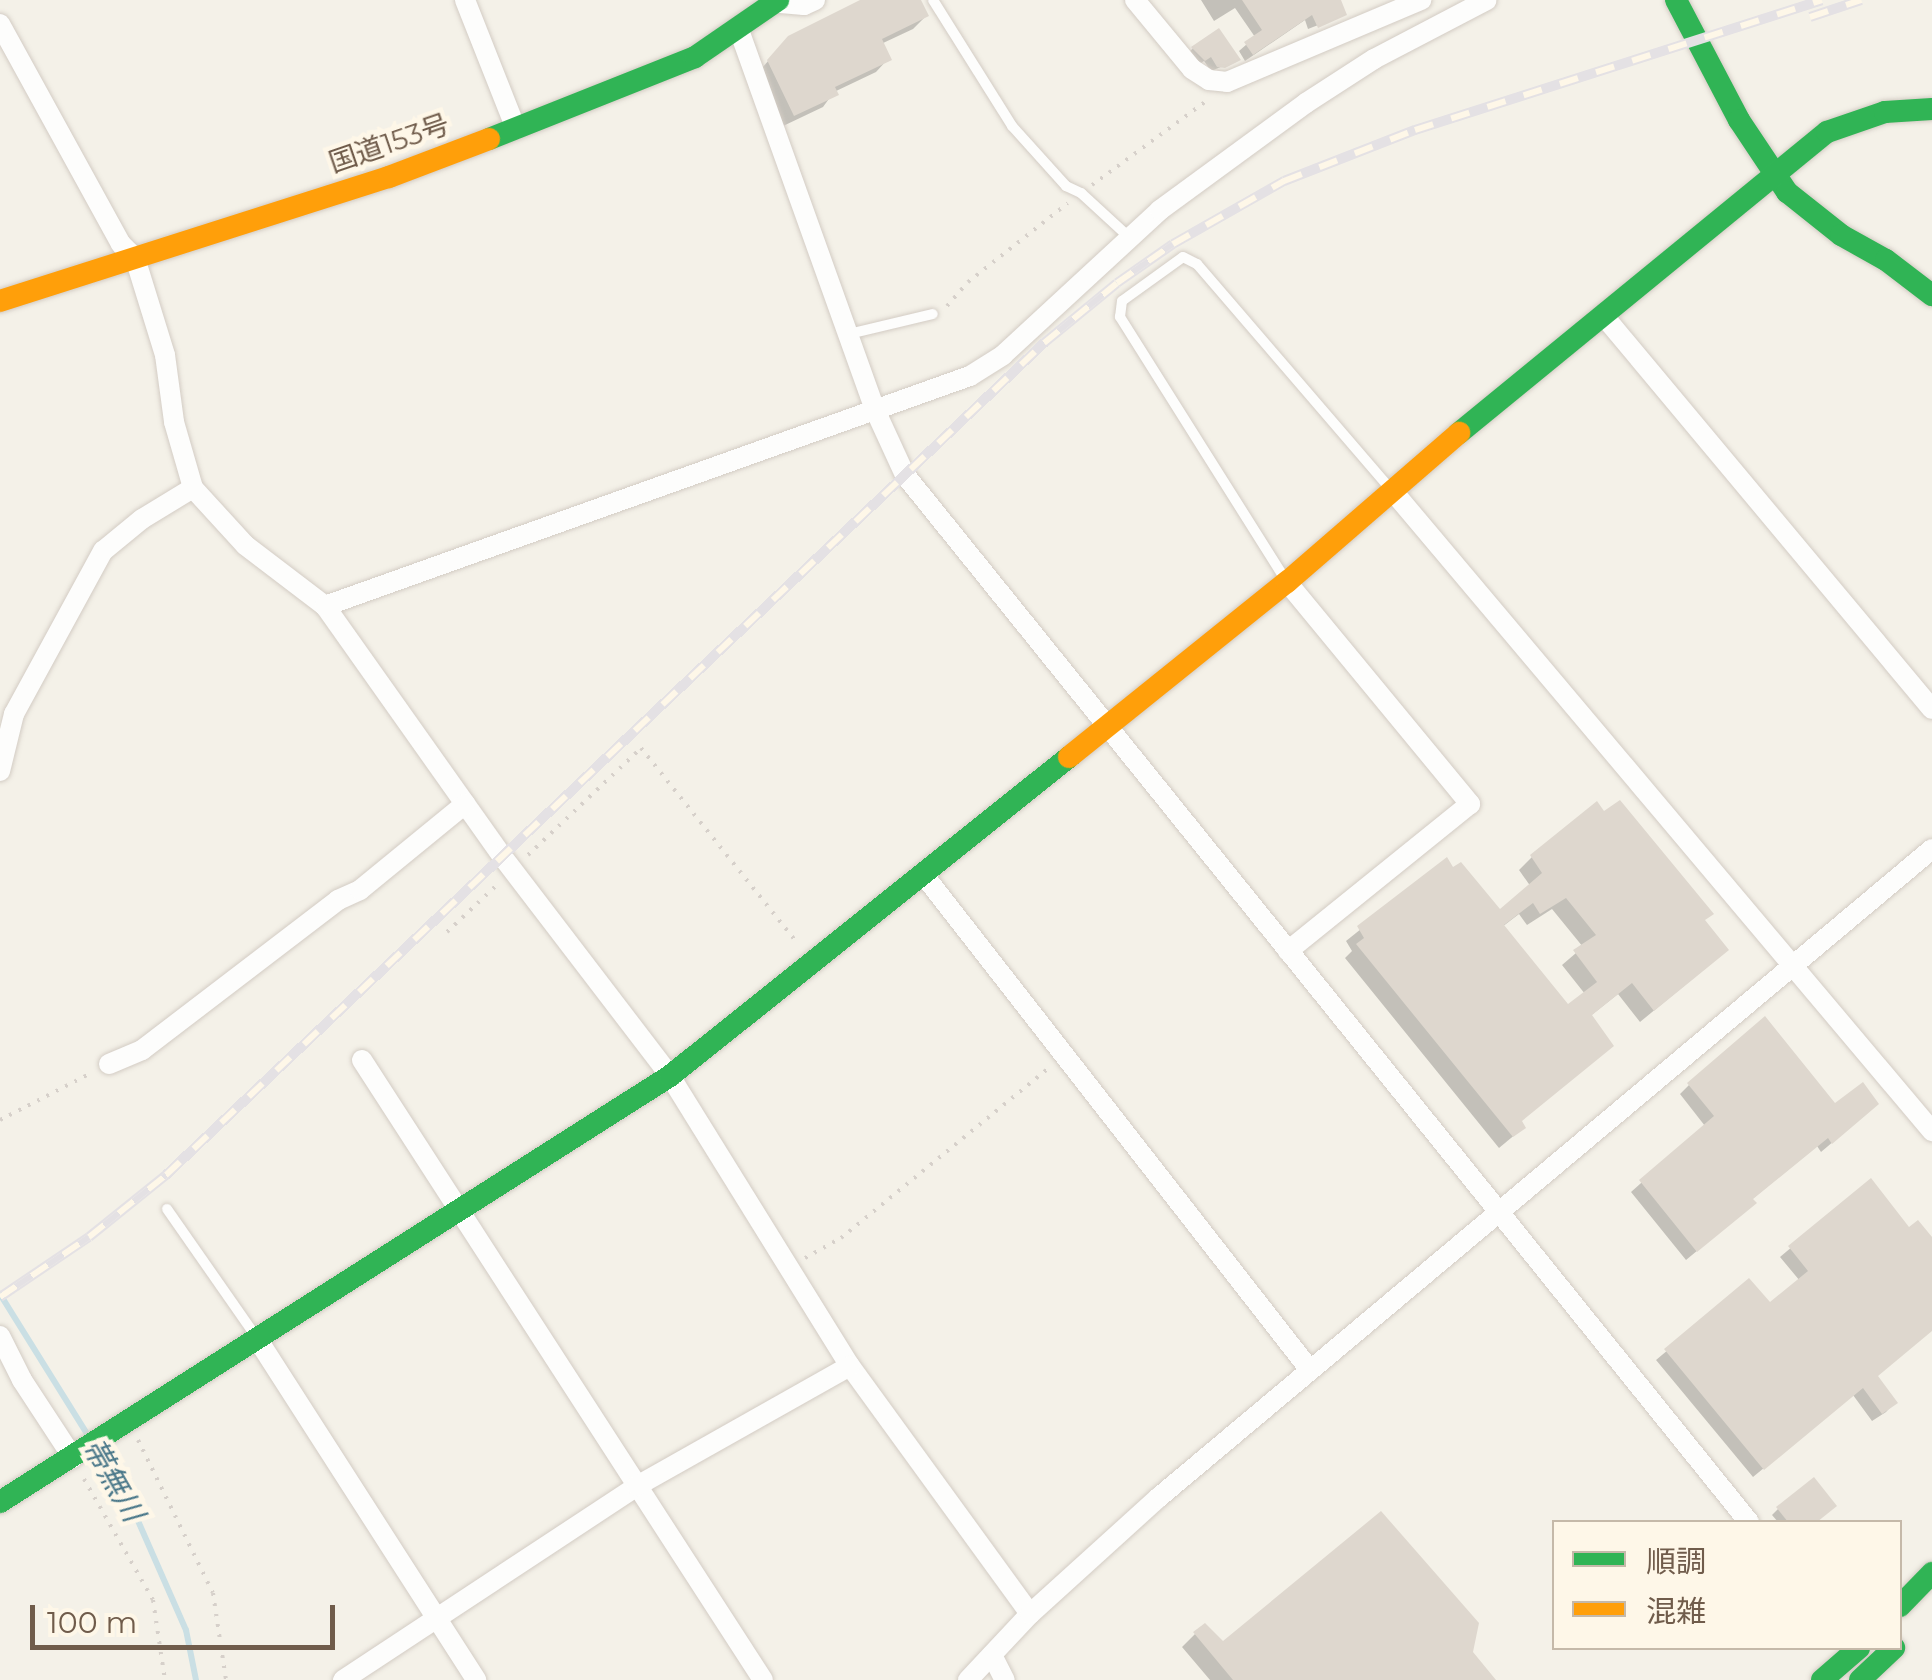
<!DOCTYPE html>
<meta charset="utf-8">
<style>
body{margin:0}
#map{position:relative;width:1932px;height:1680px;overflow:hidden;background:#f4f1e8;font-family:Montserrat,"Noto Sans JP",sans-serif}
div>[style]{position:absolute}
.shadow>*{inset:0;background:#0003}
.stream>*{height:6px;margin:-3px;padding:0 3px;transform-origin:3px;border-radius:3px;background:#cadfe4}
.building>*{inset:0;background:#ded7ce}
.path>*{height:4px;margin-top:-2px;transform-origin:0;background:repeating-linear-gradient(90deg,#d6d0ca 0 2.5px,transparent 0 10.5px)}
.roads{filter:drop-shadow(0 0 2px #d3ccc4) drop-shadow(0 0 2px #d3ccc4)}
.lane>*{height:10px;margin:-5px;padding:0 5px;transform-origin:5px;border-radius:5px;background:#fdfdfc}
.street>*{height:20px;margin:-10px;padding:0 10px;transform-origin:10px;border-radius:10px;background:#fdfdfc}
.fast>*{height:22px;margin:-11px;padding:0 11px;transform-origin:11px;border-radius:11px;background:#30b455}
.slow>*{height:22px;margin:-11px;padding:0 11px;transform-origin:11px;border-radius:11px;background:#ff9f0a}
.rail>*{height:10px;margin-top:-5px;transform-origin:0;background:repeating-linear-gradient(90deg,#fef7e8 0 19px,#e4e1e4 0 38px);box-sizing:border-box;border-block:2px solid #e4e1e4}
span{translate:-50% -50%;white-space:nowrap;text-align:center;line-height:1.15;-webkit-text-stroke:9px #fef7e8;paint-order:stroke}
.street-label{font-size:28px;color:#705c4b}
.water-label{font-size:30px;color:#497789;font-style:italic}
.legend{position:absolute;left:1552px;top:1520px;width:350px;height:130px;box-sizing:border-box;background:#fef7e8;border:2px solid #c5b9a9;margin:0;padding:12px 18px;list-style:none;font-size:30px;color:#705c4b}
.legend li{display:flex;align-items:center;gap:20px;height:50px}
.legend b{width:50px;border:2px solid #c5b9a9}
.scale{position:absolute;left:30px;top:1605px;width:305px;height:45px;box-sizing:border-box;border:5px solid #705c4b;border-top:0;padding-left:12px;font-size:30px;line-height:35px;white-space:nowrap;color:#705c4b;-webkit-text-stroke:8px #fef7e8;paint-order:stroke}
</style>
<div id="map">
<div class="shadow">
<div style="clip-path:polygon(865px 0,919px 0,926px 16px,913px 29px,881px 44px,888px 59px,876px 72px,834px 92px,823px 107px,781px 127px,756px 75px,776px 52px)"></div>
<div style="clip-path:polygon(1201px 0,1338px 0,1344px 15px,1308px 29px,1305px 20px,1245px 61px,1239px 51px,1255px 37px,1235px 8px,1214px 21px)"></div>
<div style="clip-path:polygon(1193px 48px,1238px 60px,1211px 71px,1204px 61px,1198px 65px,1188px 54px)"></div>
<div style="clip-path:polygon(evenodd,1532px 857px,1703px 921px,1713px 962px,1640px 1022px,1618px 994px,1589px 1017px,1520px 1122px,1523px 1128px,1499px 1148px,1345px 958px,1352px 951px,1346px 941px,1446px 861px,1500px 912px,1531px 887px,1519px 870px,1532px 857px,1552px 909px,1583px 947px,1562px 965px,1585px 994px,1567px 1007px,1502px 927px,1519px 914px,1527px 925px,1552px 909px)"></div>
<div style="clip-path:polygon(1689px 1085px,1866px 1114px,1821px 1152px,1817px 1146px,1751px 1200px,1744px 1212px,1686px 1260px,1631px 1192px,1705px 1126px,1680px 1094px)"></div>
<div style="clip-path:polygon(1870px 1181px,1908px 1231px,1932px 1241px,1932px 1329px,1875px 1377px,1895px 1402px,1886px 1412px,1872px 1421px,1853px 1395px,1753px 1477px,1656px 1360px,1749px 1282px,1769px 1306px,1800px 1281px,1780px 1257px)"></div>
<div style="clip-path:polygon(1778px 1509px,1828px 1512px,1815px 1522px,1778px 1522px,1772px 1515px)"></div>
<div style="clip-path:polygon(1195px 1634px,1223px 1644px,1471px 1653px,1493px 1680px,1210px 1680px,1182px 1647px)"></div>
</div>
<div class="stream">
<div style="left:0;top:1294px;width:168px;rotate:58.1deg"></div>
<div style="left:96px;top:1448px;width:77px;rotate:59.4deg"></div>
<div style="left:135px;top:1514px;width:127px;rotate:66.3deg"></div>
<div style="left:186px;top:1630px;width:51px;rotate:78.7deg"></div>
</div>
<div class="building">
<div style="clip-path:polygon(860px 0,921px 0,929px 16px,882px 39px,892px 60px,835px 87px,839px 95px,794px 116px,767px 60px,788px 36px)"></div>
<div style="clip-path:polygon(1242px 0,1341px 0,1347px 15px,1318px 28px,1312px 15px,1253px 55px,1244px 42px,1262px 30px)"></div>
<div style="clip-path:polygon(1219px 28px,1241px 60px,1225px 68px,1217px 67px,1211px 57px,1205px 61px,1191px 47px)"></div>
<div style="clip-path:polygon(evenodd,1620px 800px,1714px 914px,1705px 920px,1729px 950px,1654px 1011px,1632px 983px,1592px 1015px,1614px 1046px,1522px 1121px,1526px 1128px,1513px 1137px,1356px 944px,1364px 938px,1357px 926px,1447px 857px,1453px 867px,1461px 862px,1500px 909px,1542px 873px,1530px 855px,1597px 801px,1604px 811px,1620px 800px,1566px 898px,1596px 935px,1573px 950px,1597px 982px,1568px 1004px,1504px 925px,1533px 903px,1540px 914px,1566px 898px)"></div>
<div style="clip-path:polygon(1765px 1016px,1835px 1103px,1863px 1082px,1879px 1104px,1832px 1144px,1828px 1138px,1753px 1199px,1757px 1203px,1697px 1252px,1639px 1180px,1714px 1116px,1687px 1083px)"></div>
<div style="clip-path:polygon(1871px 1178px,1909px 1227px,1918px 1220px,1932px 1237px,1932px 1331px,1878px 1376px,1898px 1403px,1882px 1414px,1863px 1388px,1764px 1470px,1664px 1349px,1749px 1278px,1770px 1302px,1808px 1271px,1788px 1246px)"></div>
<div style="clip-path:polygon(1814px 1477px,1837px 1506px,1817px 1522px,1788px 1522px,1776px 1507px)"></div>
<div style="clip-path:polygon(1381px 1511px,1479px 1623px,1473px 1652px,1496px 1680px,1233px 1680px,1193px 1632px,1205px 1623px,1223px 1641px)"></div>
</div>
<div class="path">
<div style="left:1092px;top:185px;width:145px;rotate:-36.3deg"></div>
<div style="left:947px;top:306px;width:32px;rotate:-49deg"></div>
<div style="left:968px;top:282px;width:127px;rotate:-38.3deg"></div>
<div style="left:528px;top:855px;width:156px;rotate:-43.4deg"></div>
<div style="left:641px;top:748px;width:250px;rotate:51.3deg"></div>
<div style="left:447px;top:932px;width:71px;rotate:-43.3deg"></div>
<div style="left:0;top:1120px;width:102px;rotate:-27.3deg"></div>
<div style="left:805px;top:1258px;width:41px;rotate:-29.1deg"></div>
<div style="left:841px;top:1238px;width:269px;rotate:-39.3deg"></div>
<div style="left:138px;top:1440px;width:170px;rotate:63.9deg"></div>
<div style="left:213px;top:1593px;width:88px;rotate:81.5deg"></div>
<div style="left:84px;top:1479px;width:139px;rotate:60.3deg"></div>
<div style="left:153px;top:1600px;width:81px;rotate:81.5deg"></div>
</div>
<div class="roads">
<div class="lane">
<div style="left:933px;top:0;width:149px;rotate:57.9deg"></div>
<div style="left:1012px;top:126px;width:81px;rotate:48deg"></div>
<div style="left:1066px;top:186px;width:17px;rotate:25deg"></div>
<div style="left:1081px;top:193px;width:68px;rotate:42.6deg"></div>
<div style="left:849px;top:334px;width:86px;rotate:-13.4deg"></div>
<div style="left:1285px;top:579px;width:310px;rotate:-122.2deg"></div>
<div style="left:1120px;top:317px;width:16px;rotate:-83deg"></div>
<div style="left:1122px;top:301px;width:75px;rotate:-35.8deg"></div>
<div style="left:1183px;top:257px;width:16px;rotate:27deg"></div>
<div style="left:1197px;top:264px;width:296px;rotate:49.3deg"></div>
<div style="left:167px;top:1209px;width:154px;rotate:55.1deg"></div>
</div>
<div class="street">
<div style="left:465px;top:0;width:139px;rotate:68.4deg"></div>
<div style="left:1135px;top:0;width:89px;rotate:50.4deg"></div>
<div style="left:1192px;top:69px;width:20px;rotate:33deg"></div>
<div style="left:1209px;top:80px;width:18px;rotate:6deg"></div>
<div style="left:1227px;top:82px;width:211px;rotate:-22.9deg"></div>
<div style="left:769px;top:2px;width:35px;rotate:5deg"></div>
<div style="left:804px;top:5px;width:12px;rotate:-24deg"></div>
<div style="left:0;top:24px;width:251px;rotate:61.2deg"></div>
<div style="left:121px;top:244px;width:20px;rotate:45deg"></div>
<div style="left:135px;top:258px;width:102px;rotate:72.8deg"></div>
<div style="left:165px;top:355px;width:68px;rotate:82.3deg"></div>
<div style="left:174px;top:422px;width:69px;rotate:73.9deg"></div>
<div style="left:193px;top:488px;width:77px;rotate:47.6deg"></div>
<div style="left:245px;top:545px;width:101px;rotate:37.3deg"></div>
<div style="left:325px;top:606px;width:306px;rotate:54.7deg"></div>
<div style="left:502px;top:856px;width:277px;rotate:52.6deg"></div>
<div style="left:670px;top:1076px;width:341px;rotate:58.2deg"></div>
<div style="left:850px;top:1366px;width:306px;rotate:54deg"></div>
<div style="left:739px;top:30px;width:406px;rotate:70.3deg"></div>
<div style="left:876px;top:412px;width:69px;rotate:65.3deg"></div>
<div style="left:905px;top:475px;width:1345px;rotate:51.13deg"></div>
<div style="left:1603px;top:315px;width:513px;rotate:50.14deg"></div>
<div style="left:1391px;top:489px;width:840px;rotate:49.88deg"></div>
<div style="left:1287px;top:582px;width:288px;rotate:50.5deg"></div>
<div style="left:1470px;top:804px;width:234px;rotate:141.1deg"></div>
<div style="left:325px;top:606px;width:685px;rotate:-19.63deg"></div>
<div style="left:970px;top:376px;width:39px;rotate:-32deg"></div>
<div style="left:1003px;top:355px;width:214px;rotate:-42.7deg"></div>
<div style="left:1160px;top:210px;width:181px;rotate:-36.2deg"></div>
<div style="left:1306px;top:103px;width:81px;rotate:-32.9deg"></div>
<div style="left:1374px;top:59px;width:127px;rotate:-27.6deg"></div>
<div style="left:0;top:771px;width:59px;rotate:-76.2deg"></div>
<div style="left:14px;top:714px;width:186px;rotate:-61.4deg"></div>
<div style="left:103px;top:551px;width:50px;rotate:-39.4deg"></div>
<div style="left:142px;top:519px;width:60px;rotate:-31.3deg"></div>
<div style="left:923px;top:874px;width:629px;rotate:52.04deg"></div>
<div style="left:362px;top:1060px;width:738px;rotate:57.11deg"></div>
<div style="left:109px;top:1064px;width:36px;rotate:-23deg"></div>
<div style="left:142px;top:1050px;width:247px;rotate:-37.4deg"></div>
<div style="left:338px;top:900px;width:24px;rotate:-24deg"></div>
<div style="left:360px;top:890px;width:136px;rotate:-39.3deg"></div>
<div style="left:0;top:1336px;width:49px;rotate:63.4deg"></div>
<div style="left:22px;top:1380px;width:93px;rotate:56.8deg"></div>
<div style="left:258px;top:1340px;width:404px;rotate:57.3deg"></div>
<div style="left:992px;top:1655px;width:28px;rotate:63deg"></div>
<div style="left:343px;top:1680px;width:352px;rotate:-33.4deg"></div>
<div style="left:637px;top:1486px;width:244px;rotate:-29.4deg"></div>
<div style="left:968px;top:1680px;width:91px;rotate:-46.8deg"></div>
<div style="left:1030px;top:1614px;width:173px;rotate:-42.2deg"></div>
<div style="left:1158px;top:1498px;width:1010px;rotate:-39.98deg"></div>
</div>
<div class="fast">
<div style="left:1676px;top:0;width:136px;rotate:62.3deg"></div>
<div style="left:1739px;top:120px;width:87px;rotate:56.3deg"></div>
<div style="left:1787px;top:192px;width:69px;rotate:38.5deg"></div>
<div style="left:1841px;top:235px;width:51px;rotate:29.1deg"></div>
<div style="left:1886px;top:260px;width:58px;rotate:37.3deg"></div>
<div style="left:489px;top:139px;width:222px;rotate:-21.7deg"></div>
<div style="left:695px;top:57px;width:101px;rotate:-34.5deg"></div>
<div style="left:1459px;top:433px;width:475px;rotate:-39.3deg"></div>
<div style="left:1827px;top:132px;width:61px;rotate:-19deg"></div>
<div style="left:1885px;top:112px;width:47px;rotate:-3.7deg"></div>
<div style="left:0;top:1502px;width:794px;rotate:-32.45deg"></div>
<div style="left:670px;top:1076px;width:511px;rotate:-38.64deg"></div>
<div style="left:1900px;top:1606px;width:46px;rotate:-45.9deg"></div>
<div style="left:1822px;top:1680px;width:49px;rotate:-40.9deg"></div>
<div style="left:1860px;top:1680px;width:47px;rotate:-43.3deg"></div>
</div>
<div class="slow">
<div style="left:0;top:301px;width:408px;rotate:-17.7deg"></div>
<div style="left:389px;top:177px;width:107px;rotate:-20.8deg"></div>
<div style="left:1069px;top:757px;width:280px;rotate:-38.8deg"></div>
<div style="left:1287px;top:582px;width:228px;rotate:-40.9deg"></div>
</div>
</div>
<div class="rail">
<div style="left:1810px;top:17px;width:54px;rotate:-18.4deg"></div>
<div style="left:0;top:1297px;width:107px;rotate:-34deg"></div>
<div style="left:89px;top:1237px;width:99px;rotate:-38.8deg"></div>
<div style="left:166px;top:1175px;width:1210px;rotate:-43.46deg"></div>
<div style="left:1044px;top:343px;width:94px;rotate:-39.4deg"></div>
<div style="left:1117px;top:283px;width:68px;rotate:-34.9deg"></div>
<div style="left:1173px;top:244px;width:128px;rotate:-29.6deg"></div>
<div style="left:1284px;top:181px;width:141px;rotate:-21.3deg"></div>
<div style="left:1415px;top:130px;width:427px;rotate:-17.7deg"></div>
</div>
<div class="street-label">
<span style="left:389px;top:143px;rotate:-19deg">国道153号</span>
</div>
<div class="water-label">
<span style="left:113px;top:1480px;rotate:60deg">帯無川</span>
</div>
<ul class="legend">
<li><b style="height:12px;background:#30b455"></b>順調</li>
<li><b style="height:12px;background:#ff9f0a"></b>混雑</li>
</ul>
<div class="scale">100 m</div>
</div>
